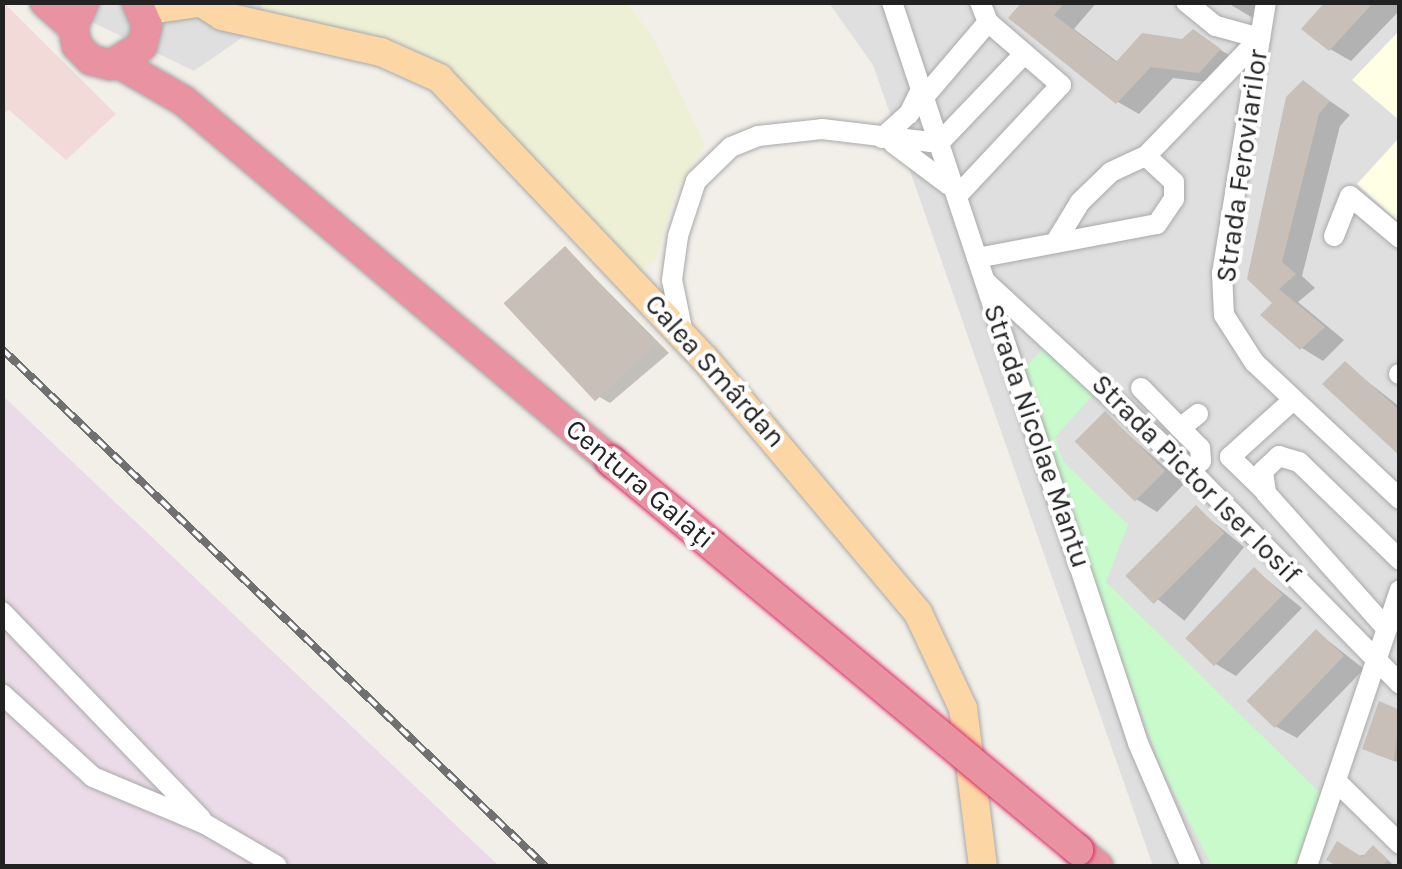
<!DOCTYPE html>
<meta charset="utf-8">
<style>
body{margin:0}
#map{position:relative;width:1402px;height:869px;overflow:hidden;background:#f2efe9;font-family:Karla,sans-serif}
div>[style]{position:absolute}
.residential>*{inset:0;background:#e0dfdf}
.commercial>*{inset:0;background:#f2dad9}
.industrial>*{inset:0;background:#ebdbe8}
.education>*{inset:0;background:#ffffe5}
.farmland>*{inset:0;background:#eef0d5}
.park>*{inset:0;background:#c8facc}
.shadow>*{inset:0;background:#0003;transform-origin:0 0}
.building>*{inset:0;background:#c7bfb8;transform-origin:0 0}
.roads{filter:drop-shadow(0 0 2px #a9a9a9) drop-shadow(0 0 2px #a9a9a9)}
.minor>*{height:20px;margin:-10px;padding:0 10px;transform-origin:10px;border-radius:10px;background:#fff}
.major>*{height:28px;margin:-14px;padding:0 14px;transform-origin:14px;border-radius:14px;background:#fcd6a4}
.highway>*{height:30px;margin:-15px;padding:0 15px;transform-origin:15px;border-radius:15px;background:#e892a2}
.rail>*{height:8px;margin-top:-4px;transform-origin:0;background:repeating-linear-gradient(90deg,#fff 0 11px,#707070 0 22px);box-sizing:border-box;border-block:2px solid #707070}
.bridges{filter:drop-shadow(0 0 2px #dc2a67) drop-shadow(0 0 2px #dc2a67)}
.highway-bridge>*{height:30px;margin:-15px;padding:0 15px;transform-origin:15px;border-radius:15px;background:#e892a2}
span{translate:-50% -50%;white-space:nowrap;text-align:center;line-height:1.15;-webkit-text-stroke:8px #fff;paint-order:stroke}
.street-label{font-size:28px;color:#222}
.frame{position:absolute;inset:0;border:5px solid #222;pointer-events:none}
</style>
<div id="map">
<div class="residential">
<div style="clip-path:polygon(52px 3px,292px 3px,194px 71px)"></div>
<div style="clip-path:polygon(829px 3px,1399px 3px,1399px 866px,1153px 866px,873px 65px)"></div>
</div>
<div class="commercial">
<div style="clip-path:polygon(3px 2px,116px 114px,66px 160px,9px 110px,3px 114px)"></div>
</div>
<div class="industrial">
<div style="clip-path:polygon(3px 396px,499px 866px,3px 866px)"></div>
</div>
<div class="education">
<div style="clip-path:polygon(1399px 31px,1399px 120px,1352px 80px)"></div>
<div style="clip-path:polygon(1399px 138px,1399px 222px,1357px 184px)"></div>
</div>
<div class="farmland">
<div style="clip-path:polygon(260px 2px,627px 3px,655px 41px,705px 145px,676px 190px,655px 260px,640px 271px,436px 61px,398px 42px,264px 15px)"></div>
</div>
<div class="park">
<div style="clip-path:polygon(1044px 347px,1097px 391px,1055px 437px,1063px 461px,1128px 525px,1106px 582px,1324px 797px,1297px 866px,1212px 866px,1162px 769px,1093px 583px,1025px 368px)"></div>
</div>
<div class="shadow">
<div style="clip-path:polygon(1025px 2px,1097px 2px,1074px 29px,1119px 63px,1183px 42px,1193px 32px,1241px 63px,1221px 84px,1173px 78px,1139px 114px,1118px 102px)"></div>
<div style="clip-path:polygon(1226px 2px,1267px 2px,1253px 18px)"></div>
<div style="clip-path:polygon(1329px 2px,1400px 2px,1400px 10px,1351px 61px,1330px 49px)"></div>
<div style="clip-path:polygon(1304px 83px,1350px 115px,1340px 126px,1302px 276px,1315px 288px,1298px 302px,1344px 340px,1323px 361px,1302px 348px,1275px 303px)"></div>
<div style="clip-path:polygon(566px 249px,669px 353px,610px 403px,596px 395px)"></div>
<div style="clip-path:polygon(1345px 364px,1400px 407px,1400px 453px)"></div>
<div style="clip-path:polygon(1105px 414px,1184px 484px,1157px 512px,1136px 499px)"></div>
<div style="left:1196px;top:508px;width:62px;height:95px;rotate:39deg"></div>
<div style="clip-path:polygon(1255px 570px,1302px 608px,1236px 676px,1214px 663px)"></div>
<div style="clip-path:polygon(1317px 632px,1364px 669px,1297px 738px,1275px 726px)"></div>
<div style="clip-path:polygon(1381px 705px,1400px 716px,1400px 763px,1375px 754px)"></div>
<div style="clip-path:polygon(1381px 853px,1394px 866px,1341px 866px,1329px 859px)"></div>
</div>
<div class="building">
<div style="clip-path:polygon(1022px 2px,1065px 2px,1054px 15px,1116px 62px,1142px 33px,1182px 39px,1193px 29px,1221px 49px,1199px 73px,1151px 67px,1116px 104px,1008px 18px)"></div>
<div style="clip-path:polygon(1325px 2px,1374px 2px,1329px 51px,1301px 29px)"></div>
<div style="clip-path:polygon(1303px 80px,1330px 101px,1319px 114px,1282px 262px,1296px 274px,1279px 289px,1325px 327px,1300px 350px,1260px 315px,1272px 303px,1247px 279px,1286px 97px)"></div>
<div style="left:565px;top:246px;width:134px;height:84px;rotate:47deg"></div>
<div style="clip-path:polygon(1345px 361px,1400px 411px,1400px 456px,1322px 384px)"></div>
<div style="left:1105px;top:411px;width:85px;height:43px;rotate:45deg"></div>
<div style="left:1196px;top:505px;width:40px;height:100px;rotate:45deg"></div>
<div style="left:1254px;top:567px;width:40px;height:99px;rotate:44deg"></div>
<div style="left:1316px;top:629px;width:39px;height:100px;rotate:44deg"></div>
<div style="clip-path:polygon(1379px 701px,1400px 710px,1394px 761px,1362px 749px)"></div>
<div style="clip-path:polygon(1337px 841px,1362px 857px,1373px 845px,1388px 860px,1382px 866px,1337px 866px,1326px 860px)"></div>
</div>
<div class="roads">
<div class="minor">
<div style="left:892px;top:2px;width:781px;rotate:71.63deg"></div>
<div style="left:1138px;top:743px;width:134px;rotate:66.7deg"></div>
<div style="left:1186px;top:2px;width:38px;rotate:39deg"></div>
<div style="left:1216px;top:26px;width:46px;rotate:15.3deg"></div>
<div style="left:1266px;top:2px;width:275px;rotate:99.2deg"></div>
<div style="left:1222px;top:273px;width:42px;rotate:87.3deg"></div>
<div style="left:1224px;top:315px;width:56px;rotate:57.4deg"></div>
<div style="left:1254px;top:362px;width:200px;rotate:43.2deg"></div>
<div style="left:924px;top:97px;width:99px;rotate:-49.5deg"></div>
<div style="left:882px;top:138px;width:36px;rotate:-42deg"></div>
<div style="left:909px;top:114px;width:28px;rotate:-64deg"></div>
<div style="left:893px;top:143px;width:70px;rotate:36.9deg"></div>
<div style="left:939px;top:143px;width:123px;rotate:-46.3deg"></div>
<div style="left:957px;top:196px;width:152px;rotate:-46.9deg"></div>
<div style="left:1061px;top:85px;width:96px;rotate:-139.2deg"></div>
<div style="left:988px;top:22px;width:22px;rotate:-112deg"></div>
<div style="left:1334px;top:236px;width:43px;rotate:-68.2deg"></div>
<div style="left:1350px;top:196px;width:65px;rotate:40deg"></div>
<div style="left:1057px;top:240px;width:44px;rotate:-58.8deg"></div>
<div style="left:1080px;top:202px;width:43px;rotate:-44.1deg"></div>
<div style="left:1111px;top:172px;width:38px;rotate:-25deg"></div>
<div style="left:1146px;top:156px;width:164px;rotate:-46deg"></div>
<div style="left:977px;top:258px;width:183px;rotate:-10.7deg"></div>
<div style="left:1157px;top:224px;width:30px;rotate:-56deg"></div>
<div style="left:1174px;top:199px;width:17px;rotate:-90deg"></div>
<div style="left:1174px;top:182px;width:38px;rotate:-137deg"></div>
<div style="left:986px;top:282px;width:277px;rotate:42.7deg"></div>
<div style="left:1190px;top:470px;width:300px;rotate:45.5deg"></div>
<div style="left:683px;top:333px;width:54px;rotate:-101.7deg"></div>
<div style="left:672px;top:280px;width:44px;rotate:-82.2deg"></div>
<div style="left:678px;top:236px;width:58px;rotate:-71.9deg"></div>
<div style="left:696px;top:181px;width:49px;rotate:-44.2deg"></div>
<div style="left:731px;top:147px;width:29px;rotate:-22deg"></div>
<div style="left:758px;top:136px;width:64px;rotate:-6.2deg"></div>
<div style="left:822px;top:129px;width:118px;rotate:6.8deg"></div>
<div style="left:1399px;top:374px;width:1px"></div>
<div style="left:1141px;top:388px;width:56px;rotate:45.7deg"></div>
<div style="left:1190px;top:470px;width:14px;rotate:-39deg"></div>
<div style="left:1201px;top:461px;width:13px;rotate:-94deg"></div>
<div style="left:1200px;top:448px;width:28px;rotate:-135deg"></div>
<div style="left:1180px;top:428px;width:23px;rotate:-38deg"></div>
<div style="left:1265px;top:491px;width:49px;rotate:-135.8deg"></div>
<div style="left:1230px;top:457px;width:84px;rotate:-42.1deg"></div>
<div style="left:2px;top:612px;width:287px;rotate:46.1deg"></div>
<div style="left:1387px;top:629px;width:182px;rotate:-131.7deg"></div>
<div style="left:1266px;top:493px;width:22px;rotate:-98deg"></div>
<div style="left:1263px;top:471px;width:22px;rotate:-43deg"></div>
<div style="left:1279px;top:456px;width:21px;rotate:17deg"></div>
<div style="left:1299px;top:462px;width:141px;rotate:44.1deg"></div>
<div style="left:2px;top:694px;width:123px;rotate:42.4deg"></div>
<div style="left:93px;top:777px;width:121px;rotate:22.8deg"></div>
<div style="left:205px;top:824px;width:83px;rotate:30.3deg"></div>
<div style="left:1336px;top:781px;width:90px;rotate:44.5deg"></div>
<div style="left:1307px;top:866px;width:291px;rotate:-71.4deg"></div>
</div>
<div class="major">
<div style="left:200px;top:2px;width:26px;rotate:32deg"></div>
<div style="left:222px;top:16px;width:163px;rotate:12.8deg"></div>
<div style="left:381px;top:52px;width:64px;rotate:24.1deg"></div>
<div style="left:439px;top:78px;width:387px;rotate:46.6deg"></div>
<div style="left:705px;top:359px;width:331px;rotate:50deg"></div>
<div style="left:918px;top:613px;width:105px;rotate:64.7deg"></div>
<div style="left:963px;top:708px;width:159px;rotate:82.8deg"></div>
<div style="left:143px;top:11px;width:63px;rotate:-8.3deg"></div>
</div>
<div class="highway">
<div style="left:45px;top:2px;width:38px;rotate:42deg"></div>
<div style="left:84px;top:2px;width:27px;rotate:114deg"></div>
<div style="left:73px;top:27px;width:19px;rotate:78deg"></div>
<div style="left:77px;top:46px;width:20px;rotate:45deg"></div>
<div style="left:91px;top:60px;width:21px;rotate:14deg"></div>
<div style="left:111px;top:65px;width:36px;rotate:-32deg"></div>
<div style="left:142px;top:46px;width:21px;rotate:-76deg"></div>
<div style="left:147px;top:26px;width:26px;rotate:-113deg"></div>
<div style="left:120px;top:64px;width:74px;rotate:30deg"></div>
<div style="left:184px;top:101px;width:559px;rotate:40.13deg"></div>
<div style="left:1078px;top:850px;width:26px;rotate:39deg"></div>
</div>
</div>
<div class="rail">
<div style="left:2px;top:349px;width:750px;rotate:43.59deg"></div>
</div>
<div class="bridges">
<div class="highway-bridge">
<div style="left:611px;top:461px;width:608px;rotate:39.79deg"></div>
</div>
</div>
<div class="street-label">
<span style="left:1242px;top:166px;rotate:-82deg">Strada Feroviarilor</span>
<span style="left:715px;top:371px;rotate:48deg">Calea Smârdan</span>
<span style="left:1037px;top:436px;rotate:71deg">Strada Nicolae Mantu</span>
<span style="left:1196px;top:479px;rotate:45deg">Strada Pictor Iser Iosif</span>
<span style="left:640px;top:484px;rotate:40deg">Centura Galați</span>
</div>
<div class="frame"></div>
</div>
